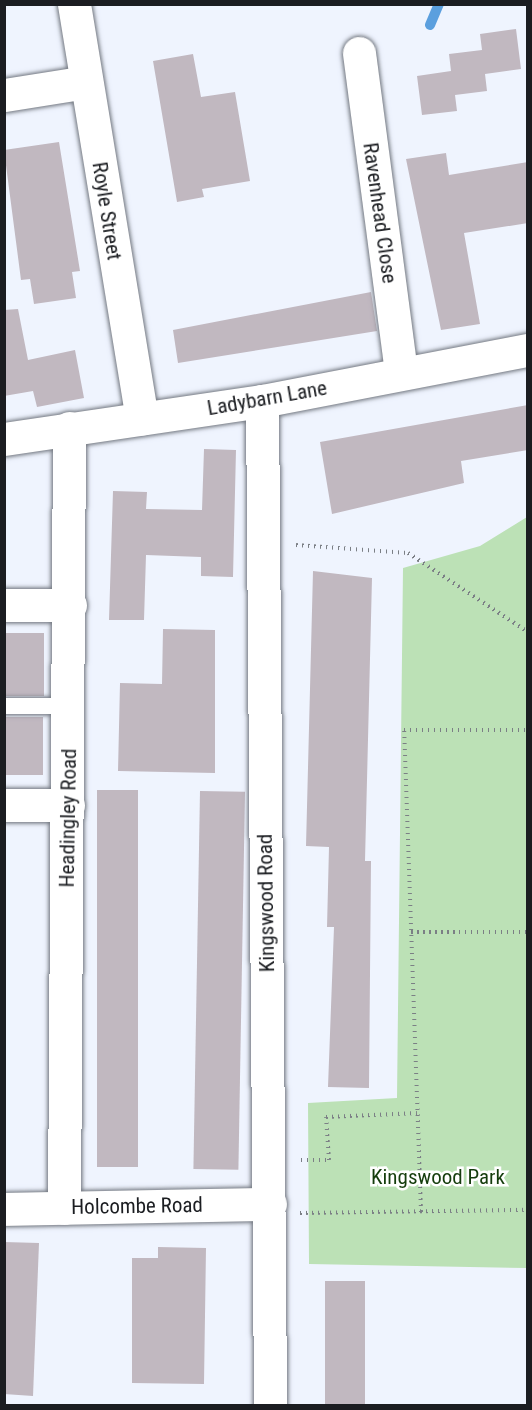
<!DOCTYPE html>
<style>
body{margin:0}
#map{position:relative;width:532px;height:1410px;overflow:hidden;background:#eff4fe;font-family:"Roboto Condensed",sans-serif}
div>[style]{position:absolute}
.green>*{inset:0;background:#bce1b6}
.stream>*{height:10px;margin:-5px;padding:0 5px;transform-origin:5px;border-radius:5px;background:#5b9fde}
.building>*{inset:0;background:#c1b8c0;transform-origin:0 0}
.path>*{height:4px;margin-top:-2px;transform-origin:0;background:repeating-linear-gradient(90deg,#7b7f85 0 1.5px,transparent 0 6px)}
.roads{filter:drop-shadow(0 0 2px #747982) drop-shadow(0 0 2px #747982)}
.service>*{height:16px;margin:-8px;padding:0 8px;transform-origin:8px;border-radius:8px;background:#fff}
.minor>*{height:33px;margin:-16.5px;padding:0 16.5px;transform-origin:16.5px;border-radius:16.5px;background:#fff}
.tertiary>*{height:33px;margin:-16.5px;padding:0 16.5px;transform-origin:16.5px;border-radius:16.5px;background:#fff}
span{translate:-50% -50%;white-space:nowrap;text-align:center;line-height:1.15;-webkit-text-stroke:5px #fff;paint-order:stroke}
.street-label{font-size:21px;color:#1b1d21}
.park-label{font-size:21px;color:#153d0d}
.frame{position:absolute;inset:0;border:6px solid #1b1d21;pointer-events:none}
</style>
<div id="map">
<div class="green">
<div style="clip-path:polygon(527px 517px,527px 1268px,309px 1264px,308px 1103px,397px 1098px,403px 568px,480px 546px)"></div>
</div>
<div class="stream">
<div style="left:430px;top:25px;width:23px;rotate:-67deg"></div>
</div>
<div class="building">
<div style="clip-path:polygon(516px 29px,521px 69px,485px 74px,487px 91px,455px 95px,457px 111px,422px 115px,417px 76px,451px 71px,449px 54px,482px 50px,480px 34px)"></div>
<div style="clip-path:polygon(193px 54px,201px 97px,235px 92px,250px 181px,202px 189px,204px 197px,177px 202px,153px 61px)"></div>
<div style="clip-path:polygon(59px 142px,80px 271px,72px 272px,76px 298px,34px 304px,30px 279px,21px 280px,4px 150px)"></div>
<div style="clip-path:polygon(446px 153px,449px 175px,528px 162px,528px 223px,464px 233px,480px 324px,441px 330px,406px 159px)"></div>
<div style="clip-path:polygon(371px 292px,377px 331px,178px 363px,173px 330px)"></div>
<div style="clip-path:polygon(18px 309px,28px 360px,75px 350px,84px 398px,37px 407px,33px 391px,4px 396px,4px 310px)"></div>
<div style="clip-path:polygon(528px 405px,528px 450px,461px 461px,464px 483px,332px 514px,320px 442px)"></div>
<div style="clip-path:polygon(204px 449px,236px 450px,233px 577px,201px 576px,201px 557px,146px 555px,144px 620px,109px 620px,113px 491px,147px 492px,146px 509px,202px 510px)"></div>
<div style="clip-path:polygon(313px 571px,372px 578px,365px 861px,371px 861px,369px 1088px,328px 1087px,334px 927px,327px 927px,329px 847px,306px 846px)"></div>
<div style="clip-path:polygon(163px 629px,215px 630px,215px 773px,118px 771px,120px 683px,162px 684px)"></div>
<div style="left:4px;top:633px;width:40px;height:63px"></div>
<div style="left:4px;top:717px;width:39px;height:58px"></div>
<div style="left:97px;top:790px;width:41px;height:377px"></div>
<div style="left:200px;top:791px;width:45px;height:378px;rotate:1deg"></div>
<div style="clip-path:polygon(4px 1242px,39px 1243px,33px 1396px,4px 1394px)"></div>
<div style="clip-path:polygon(158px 1247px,206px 1248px,204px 1384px,132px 1383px,132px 1258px,158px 1258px)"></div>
<div style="left:325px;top:1281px;width:40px;height:125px"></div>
</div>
<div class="path">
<div style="left:296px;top:545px;width:112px;rotate:4.1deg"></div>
<div style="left:408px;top:553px;width:144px;rotate:33.4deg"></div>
<div style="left:411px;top:932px;width:117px"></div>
<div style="left:301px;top:1160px;width:28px"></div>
<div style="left:329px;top:1160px;width:43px;rotate:-94deg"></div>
<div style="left:326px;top:1117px;width:91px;rotate:-2.5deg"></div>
<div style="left:421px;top:1212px;width:482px;rotate:-92deg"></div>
<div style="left:404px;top:730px;width:124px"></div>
<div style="left:300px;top:1213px;width:228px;rotate:-0.8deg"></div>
</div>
<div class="roads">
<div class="service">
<div style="left:4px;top:706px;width:65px"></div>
</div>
<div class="minor">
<div style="left:74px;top:4px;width:420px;rotate:80.7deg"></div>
<div style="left:359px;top:53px;width:323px;rotate:82.5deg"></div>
<div style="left:4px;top:95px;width:83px;rotate:-9deg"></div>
<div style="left:262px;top:401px;width:1005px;rotate:89.54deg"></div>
<div style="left:4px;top:605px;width:66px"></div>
<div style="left:4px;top:805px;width:64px"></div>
<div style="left:64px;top:1208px;width:780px;rotate:-89.63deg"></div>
<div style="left:4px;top:1209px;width:266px;rotate:-1.1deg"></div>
</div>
<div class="tertiary">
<div style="left:4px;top:439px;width:261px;rotate:-8.4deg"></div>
<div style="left:262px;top:401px;width:271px;rotate:-10.9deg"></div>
</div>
</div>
<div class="street-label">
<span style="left:107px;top:211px;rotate:81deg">Royle Street</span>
<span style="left:380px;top:213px;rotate:82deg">Ravenhead Close</span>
<span style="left:267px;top:398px;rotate:-10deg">Ladybarn Lane</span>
<span style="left:68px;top:818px;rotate:-89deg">Headingley Road</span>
<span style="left:266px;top:903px;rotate:-91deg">Kingswood Road</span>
<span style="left:137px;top:1206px;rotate:-1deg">Holcombe Road</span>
</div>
<div class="park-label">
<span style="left:438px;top:1177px">Kingswood Park</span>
</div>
<div class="frame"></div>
</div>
